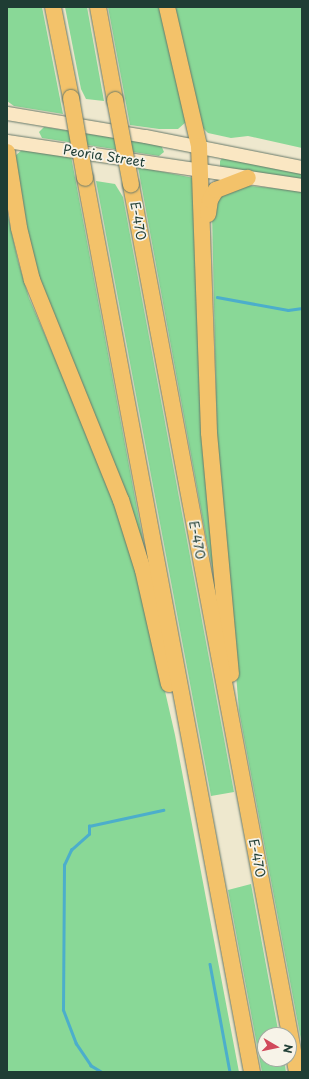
<!DOCTYPE html>
<style>
body{margin:0}
#map{position:relative;width:309px;height:1079px;overflow:hidden;background:#eee8ce;font-family:"Playpen Sans",sans-serif}
div>[style]{position:absolute}
.green>*{inset:0;background:#89d897}
.stream>*{height:2.5px;margin:-1.25px;padding:0 1.25px;transform-origin:1.25px;border-radius:1.25px;background:#4caecb}
.roads{filter:drop-shadow(0 0 1px #67796a) drop-shadow(0 0 1px #67796a)}
.secondary>*{height:13px;margin:-6.5px;padding:0 6.5px;transform-origin:6.5px;border-radius:6.5px;background:#fae7c3}
.highway>*{height:16px;margin:-8px;padding:0 8px;transform-origin:8px;border-radius:8px;background:#f3c26a}
.bridges{filter:drop-shadow(0 0 1px #67796a) drop-shadow(0 0 1px #67796a)}
.highway-bridge>*{height:16px;margin:-8px;padding:0 8px;transform-origin:8px;border-radius:8px;background:#f3c26a}
span{translate:-50% -50%;white-space:nowrap;text-align:center;line-height:1.15;-webkit-text-stroke:3.5px #f7f3e8;paint-order:stroke}
.street-label{font-size:13px;color:#1f3d34}
.frame{position:absolute;inset:0;border:8px solid #1f3d34;pointer-events:none}
.north{position:absolute;left:257px;top:1027px;width:40px;height:40px;box-sizing:border-box;background:#f7f3e8;border:1px solid #a1aaa0;border-radius:50%;rotate:99deg;font-size:11px;font-weight:700;line-height:16px;text-align:center;color:#1f3d34}
.north::after{content:'';display:block;margin:auto;width:14px;height:18px;background:#d1495b;clip-path:polygon(50% 0,100% 100%,50% 72%,0 100%)}
</style>
<div id="map">
<div class="green">
<div style="clip-path:polygon(7px 7px,42px 7px,63px 114px,14px 106px,7px 101px)"></div>
<div style="clip-path:polygon(65px 7px,87px 7px,104px 101px,86px 99px,81px 89px)"></div>
<div style="clip-path:polygon(108px 7px,161px 7px,186px 122px,178px 129px,159px 129px,130px 125px)"></div>
<div style="clip-path:polygon(173px 7px,302px 7px,302px 148px,248px 136px,231px 138px,208px 133px,203px 128px)"></div>
<div style="clip-path:polygon(44px 127px,161px 145px,164px 152px,159px 156px,42px 138px,39px 132px)"></div>
<div style="clip-path:polygon(23px 149px,71px 156px,146px 556px,33px 261px,15px 156px)"></div>
<div style="clip-path:polygon(223px 157px,302px 171px,302px 180px,220px 167px,220px 161px)"></div>
<div style="clip-path:polygon(138px 167px,194px 178px,217px 589px,207px 542px)"></div>
<div style="clip-path:polygon(96px 181px,115px 184px,123px 197px,234px 792px,211px 796px)"></div>
<div style="clip-path:polygon(240px 185px,302px 191px,302px 1045px,239px 711px,217px 441px,212px 213px,217px 197px)"></div>
<div style="clip-path:polygon(7px 211px,18px 261px,29px 298px,98px 458px,135px 560px,175px 735px,239px 1072px,7px 1072px)"></div>
<div style="clip-path:polygon(251px 884px,279px 1035px,265px 1035px,265px 1059px,284px 1059px,286px 1072px,262px 1072px,228px 890px)"></div>
</div>
<div class="stream">
<div style="left:217px;top:297px;width:72px;rotate:10.4deg"></div>
<div style="left:288px;top:310px;width:14px;rotate:-8deg"></div>
<div style="left:210px;top:964px;width:110px;rotate:79.5deg"></div>
<div style="left:101px;top:1072px;width:12px;rotate:-149deg"></div>
<div style="left:91px;top:1066px;width:27px;rotate:-124deg"></div>
<div style="left:76px;top:1044px;width:36px;rotate:-111deg"></div>
<div style="left:63px;top:1010px;width:145px;rotate:-89.6deg"></div>
<div style="left:64px;top:865px;width:17px;rotate:-65deg"></div>
<div style="left:71px;top:850px;width:24px;rotate:-42deg"></div>
<div style="left:89px;top:834px;width:8px;rotate:-90deg"></div>
<div style="left:89px;top:826px;width:76px;rotate:-12.2deg"></div>
</div>
<div class="roads">
<div class="secondary">
<div style="left:7px;top:113px;width:140px;rotate:9.5deg"></div>
<div style="left:145px;top:136px;width:160px;rotate:11.2deg"></div>
<div style="left:7px;top:141px;width:298px;rotate:8.5deg"></div>
</div>
<div class="highway">
<div style="left:53px;top:7px;width:93px;rotate:78.8deg"></div>
<div style="left:98px;top:7px;width:95px;rotate:79.6deg"></div>
<div style="left:167px;top:7px;width:143px;rotate:77deg"></div>
<div style="left:199px;top:146px;width:287px;rotate:88deg"></div>
<div style="left:209px;top:433px;width:242px;rotate:84.8deg"></div>
<div style="left:7px;top:152px;width:77px;rotate:81deg"></div>
<div style="left:19px;top:228px;width:54px;rotate:76deg"></div>
<div style="left:32px;top:280px;width:237px;rotate:68deg"></div>
<div style="left:121px;top:500px;width:73px;rotate:72.6deg"></div>
<div style="left:143px;top:570px;width:117px;rotate:77.2deg"></div>
<div style="left:85px;top:178px;width:909px;rotate:79.42deg"></div>
<div style="left:131px;top:185px;width:902px;rotate:79.4deg"></div>
<div style="left:208px;top:214px;width:14px;rotate:-82deg"></div>
<div style="left:210px;top:200px;width:12px;rotate:-59deg"></div>
<div style="left:216px;top:190px;width:34px;rotate:-21deg"></div>
</div>
</div>
<div class="bridges">
<div class="highway-bridge">
<div style="left:71px;top:98px;width:81px;rotate:80.1deg"></div>
<div style="left:115px;top:100px;width:86px;rotate:79.3deg"></div>
</div>
</div>
<div class="street-label">
<span style="left:104px;top:156px;rotate:9deg">Peoria Street</span>
<span style="left:138px;top:221px;rotate:80deg">E-470</span>
<span style="left:197px;top:540px;rotate:79deg">E-470</span>
<span style="left:257px;top:858px;rotate:79deg">E-470</span>
</div>
<div class="frame"></div>
<div class="north">N</div>
</div>
